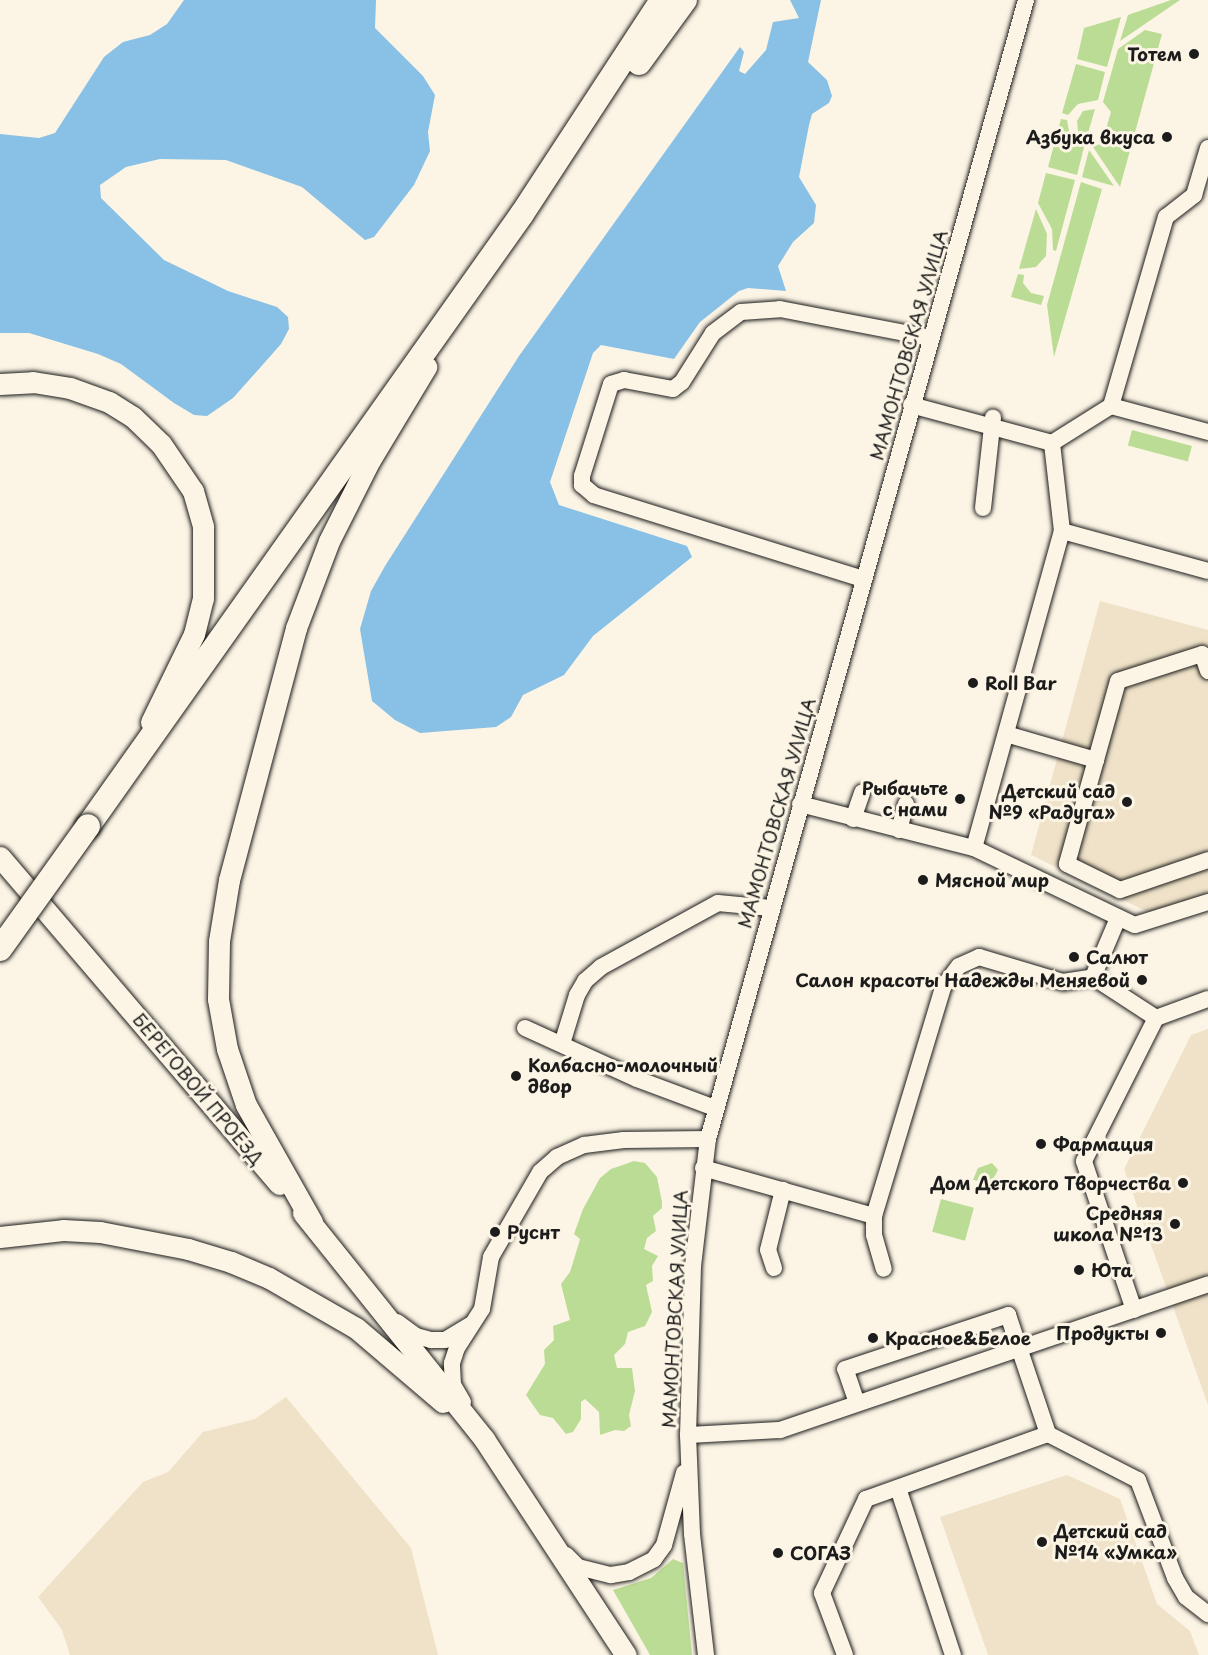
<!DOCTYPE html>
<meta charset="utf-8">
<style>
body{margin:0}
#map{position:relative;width:1208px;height:1655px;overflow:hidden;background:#fcf5e5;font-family:"Playpen Sans",sans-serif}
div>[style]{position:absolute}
.built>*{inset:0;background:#efe2c8}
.green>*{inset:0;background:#bbdc95;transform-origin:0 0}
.water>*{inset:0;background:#88c0e6}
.roads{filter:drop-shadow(0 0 2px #1c1c1c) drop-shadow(0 0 2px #1c1c1c)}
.minor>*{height:16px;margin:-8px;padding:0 8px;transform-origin:8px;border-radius:8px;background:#fcf5e5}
.major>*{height:21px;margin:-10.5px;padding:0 10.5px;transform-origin:10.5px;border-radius:10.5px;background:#fcf5e5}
.highway>*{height:24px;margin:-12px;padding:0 12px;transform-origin:12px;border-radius:12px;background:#fcf5e5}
.bridges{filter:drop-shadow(0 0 2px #1c1c1c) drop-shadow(0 0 2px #1c1c1c)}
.highway-bridge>*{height:24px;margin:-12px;padding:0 12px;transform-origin:12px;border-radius:12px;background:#fcf5e5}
.dots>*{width:16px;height:16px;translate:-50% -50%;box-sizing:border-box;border:3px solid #fcf5e5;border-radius:50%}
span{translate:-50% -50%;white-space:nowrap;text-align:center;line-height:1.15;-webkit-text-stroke:6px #fcf5e5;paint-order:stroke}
.poi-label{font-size:18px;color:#1c1c1c;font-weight:700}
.right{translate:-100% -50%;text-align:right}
.left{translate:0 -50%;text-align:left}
.street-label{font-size:18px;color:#1c1c1c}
</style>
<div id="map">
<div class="built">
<div style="clip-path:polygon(1100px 601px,1208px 630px,1208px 895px,1152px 914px,1031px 855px)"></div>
<div style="clip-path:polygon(1208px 1029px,1208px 1405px,1124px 1169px,1191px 1035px)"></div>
<div style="clip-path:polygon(286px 1397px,411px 1548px,438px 1655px,70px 1655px,62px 1630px,38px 1597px,143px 1482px,168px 1472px,203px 1432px,255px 1419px)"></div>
<div style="clip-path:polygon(1067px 1475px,1120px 1499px,1157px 1604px,1190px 1631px,1199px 1655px,988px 1655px,940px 1517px)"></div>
</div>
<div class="green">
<div style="clip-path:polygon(1171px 0,1180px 0,1120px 41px,1128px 15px)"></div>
<div style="clip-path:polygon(1121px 17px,1107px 67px,1077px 59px,1084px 28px)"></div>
<div style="clip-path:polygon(1145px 30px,1162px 34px,1120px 187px,1093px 147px,1102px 143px,1111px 112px,1103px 102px,1118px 49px)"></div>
<div style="clip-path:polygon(1076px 64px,1105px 72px,1098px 100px,1078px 104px,1068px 115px,1062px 113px)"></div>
<div style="clip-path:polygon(1095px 109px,1086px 140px,1078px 132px,1077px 121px,1083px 111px)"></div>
<div style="clip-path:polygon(1061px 119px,1067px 120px,1070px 136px,1084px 147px,1077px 175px,1048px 167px)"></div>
<div style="clip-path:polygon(1089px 150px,1114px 186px,1082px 177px)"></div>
<div style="clip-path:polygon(1046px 173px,1075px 180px,1056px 251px,1053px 250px,1052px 229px,1038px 203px)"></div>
<div style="clip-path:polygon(1081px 182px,1102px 189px,1054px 357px,1047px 305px)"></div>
<div style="clip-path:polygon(1036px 209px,1047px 234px,1046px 256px,1036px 267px,1019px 269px)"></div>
<div style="clip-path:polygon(1018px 274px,1024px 275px,1023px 283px,1031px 293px,1044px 296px,1041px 305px,1011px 297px)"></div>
<div style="left:1132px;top:430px;width:62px;height:16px;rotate:15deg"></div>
<div style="clip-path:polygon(634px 1161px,645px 1163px,657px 1177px,662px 1202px,662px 1208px,653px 1216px,656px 1231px,647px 1238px,644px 1249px,658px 1256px,652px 1266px,653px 1281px,646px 1285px,652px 1312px,645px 1326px,628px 1332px,625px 1344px,614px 1355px,617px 1368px,632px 1368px,635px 1391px,629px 1415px,631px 1426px,624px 1431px,615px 1430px,600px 1435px,599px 1412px,585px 1399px,581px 1402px,581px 1419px,573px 1432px,566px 1434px,553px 1418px,540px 1415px,526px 1395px,545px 1364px,544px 1350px,554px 1340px,553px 1326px,570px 1320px,561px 1284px,570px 1272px,578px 1246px,580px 1239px,574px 1234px,583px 1209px,600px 1178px,611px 1169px)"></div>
<div style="clip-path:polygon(992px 1163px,998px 1170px,991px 1183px,973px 1180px,978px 1168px)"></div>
<div style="left:941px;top:1199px;width:34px;height:34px;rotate:15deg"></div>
<div style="clip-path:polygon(673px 1559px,683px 1563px,692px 1655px,650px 1655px,613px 1590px,651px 1578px)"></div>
</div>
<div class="water">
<div style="clip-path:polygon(184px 0,376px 0,375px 28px,423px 76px,435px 95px,428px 132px,430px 151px,414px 185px,374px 237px,365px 240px,302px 187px,226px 160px,160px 159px,126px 167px,100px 185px,101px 198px,164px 260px,228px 291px,277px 307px,288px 317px,289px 329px,281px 344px,233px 398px,207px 416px,194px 415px,174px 403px,121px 364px,98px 354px,29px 333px,0 333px,0 134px,39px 138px,55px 133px,104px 57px,123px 42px,150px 35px,167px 24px)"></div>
<div style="clip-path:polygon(790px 0,821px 0,808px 62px,827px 80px,832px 96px,829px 103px,812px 114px,809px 125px,799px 177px,816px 205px,814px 223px,793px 242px,778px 266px,786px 291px,748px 288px,739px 291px,700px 322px,674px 359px,601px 345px,593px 353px,550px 482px,559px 505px,687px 546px,692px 557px,593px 636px,564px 675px,523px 695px,511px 717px,496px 727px,420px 733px,395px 720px,372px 701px,360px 629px,371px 591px,385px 566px,519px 356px,740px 47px,744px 52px,739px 71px,745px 74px,766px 50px,773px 22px,799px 18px)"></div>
</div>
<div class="roads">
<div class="minor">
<div style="left:911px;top:405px;width:146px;rotate:15.1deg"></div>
<div style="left:1052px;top:443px;width:70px;rotate:-32.1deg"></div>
<div style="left:1111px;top:406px;width:100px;rotate:15deg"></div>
<div style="left:1111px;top:406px;width:197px;rotate:-73.8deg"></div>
<div style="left:1166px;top:217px;width:36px;rotate:-38deg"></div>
<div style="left:1194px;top:195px;width:49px;rotate:-73.4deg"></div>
<div style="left:983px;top:508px;width:91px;rotate:-83.7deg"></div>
<div style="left:1062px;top:531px;width:151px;rotate:15.3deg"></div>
<div style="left:863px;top:579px;width:282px;rotate:-162.7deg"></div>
<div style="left:594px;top:495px;width:16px;rotate:-140deg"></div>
<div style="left:582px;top:485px;width:9px;rotate:-90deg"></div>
<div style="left:582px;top:476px;width:96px;rotate:-72.5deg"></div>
<div style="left:611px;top:384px;width:14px;rotate:-17deg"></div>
<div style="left:624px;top:380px;width:50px;rotate:10.4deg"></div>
<div style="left:673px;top:389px;width:11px;rotate:-38deg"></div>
<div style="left:682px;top:382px;width:58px;rotate:-57.7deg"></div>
<div style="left:713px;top:333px;width:35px;rotate:-37deg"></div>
<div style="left:741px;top:312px;width:39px;rotate:-4deg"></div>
<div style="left:780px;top:309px;width:153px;rotate:10.9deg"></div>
<div style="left:1208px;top:671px;width:18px;rotate:-109deg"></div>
<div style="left:1202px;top:654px;width:88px;rotate:162.2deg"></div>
<div style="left:1118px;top:681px;width:190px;rotate:105.6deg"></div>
<div style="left:1067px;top:864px;width:59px;rotate:26.1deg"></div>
<div style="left:1120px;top:890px;width:93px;rotate:-18.8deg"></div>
<div style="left:1006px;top:734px;width:94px;rotate:16.1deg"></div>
<div style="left:800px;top:804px;width:179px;rotate:14.2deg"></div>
<div style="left:974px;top:848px;width:329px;rotate:-74.5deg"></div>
<div style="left:1062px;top:531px;width:89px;rotate:-96.5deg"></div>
<div style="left:853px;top:819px;width:28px;rotate:-71deg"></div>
<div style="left:899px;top:830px;width:27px;rotate:-75deg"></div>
<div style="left:974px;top:848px;width:178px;rotate:25.6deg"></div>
<div style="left:1135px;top:925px;width:77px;rotate:-17.5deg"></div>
<div style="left:1093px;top:977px;width:75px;rotate:33.1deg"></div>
<div style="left:525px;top:1028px;width:123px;rotate:24.5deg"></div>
<div style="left:637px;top:1079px;width:83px;rotate:20.4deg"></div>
<div style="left:562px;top:1044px;width:51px;rotate:-73deg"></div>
<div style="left:577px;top:995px;width:16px;rotate:-60deg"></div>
<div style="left:585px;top:981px;width:21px;rotate:-41deg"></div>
<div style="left:601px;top:967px;width:133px;rotate:-28.7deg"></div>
<div style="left:718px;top:903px;width:53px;rotate:5.4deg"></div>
<div style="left:703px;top:1168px;width:178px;rotate:15.7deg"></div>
<div style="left:874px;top:1216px;width:239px;rotate:-73.2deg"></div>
<div style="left:943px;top:987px;width:26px;rotate:-53deg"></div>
<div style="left:959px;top:966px;width:22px;rotate:-24deg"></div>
<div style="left:979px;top:957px;width:88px;rotate:16.6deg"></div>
<div style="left:1063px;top:982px;width:30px;rotate:-9deg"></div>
<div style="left:1093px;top:977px;width:64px;rotate:-67deg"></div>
<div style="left:874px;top:1216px;width:19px;rotate:90deg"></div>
<div style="left:874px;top:1235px;width:35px;rotate:74deg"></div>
<div style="left:774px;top:1268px;width:19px;rotate:-108deg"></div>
<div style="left:768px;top:1250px;width:62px;rotate:-76deg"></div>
<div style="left:1134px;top:1310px;width:157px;rotate:-108.6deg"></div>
<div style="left:1084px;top:1161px;width:160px;rotate:-63.3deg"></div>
<div style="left:1156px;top:1018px;width:55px;rotate:-20.1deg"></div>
<div style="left:397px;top:1322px;width:24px;rotate:36deg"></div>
<div style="left:416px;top:1336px;width:16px;rotate:15deg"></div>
<div style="left:431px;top:1340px;width:14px"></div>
<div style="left:445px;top:1340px;width:29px;rotate:-31deg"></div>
<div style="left:463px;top:1402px;width:20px;rotate:-120deg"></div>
<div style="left:453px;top:1385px;width:22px;rotate:-93deg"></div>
<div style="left:452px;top:1363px;width:16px;rotate:-72deg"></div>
<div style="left:457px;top:1348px;width:46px;rotate:-57.3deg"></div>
<div style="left:482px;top:1309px;width:53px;rotate:-80.2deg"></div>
<div style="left:491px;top:1257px;width:98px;rotate:-60deg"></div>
<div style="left:540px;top:1172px;width:23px;rotate:-41deg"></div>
<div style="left:557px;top:1157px;width:30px;rotate:-24deg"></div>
<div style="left:584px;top:1145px;width:40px;rotate:-7.1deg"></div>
<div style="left:624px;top:1140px;width:84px;rotate:-0.7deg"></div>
<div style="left:857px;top:1403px;width:36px;rotate:-109deg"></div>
<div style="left:845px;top:1369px;width:172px;rotate:-18.3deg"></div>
<div style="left:1008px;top:1315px;width:126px;rotate:71.4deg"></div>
<div style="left:688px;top:1435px;width:92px;rotate:-3.1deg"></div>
<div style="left:780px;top:1430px;width:452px;rotate:-18.8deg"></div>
<div style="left:898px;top:1488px;width:176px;rotate:71.8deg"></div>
<div style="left:566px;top:1555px;width:17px;rotate:45deg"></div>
<div style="left:578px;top:1567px;width:34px;rotate:14deg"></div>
<div style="left:611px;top:1575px;width:18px;rotate:-9deg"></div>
<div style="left:629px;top:1572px;width:28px;rotate:-27deg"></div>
<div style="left:654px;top:1559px;width:17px;rotate:-54deg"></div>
<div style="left:664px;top:1545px;width:75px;rotate:-74.5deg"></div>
<div style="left:706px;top:1655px;width:122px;rotate:-96.6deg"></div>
<div style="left:692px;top:1534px;width:99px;rotate:-92.3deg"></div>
<div style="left:688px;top:1435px;width:169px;rotate:-88.3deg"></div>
<div style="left:693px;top:1266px;width:128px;rotate:-83.3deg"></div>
<div style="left:708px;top:1139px;width:1183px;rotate:-74.4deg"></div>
<div style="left:845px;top:1655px;width:66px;rotate:-110.4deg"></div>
<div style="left:822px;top:1593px;width:104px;rotate:-64.9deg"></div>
<div style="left:866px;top:1499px;width:193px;rotate:-19.7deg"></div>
<div style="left:1048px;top:1434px;width:101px;rotate:27.1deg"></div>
<div style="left:1138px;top:1480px;width:105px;rotate:69.3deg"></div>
<div style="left:1175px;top:1578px;width:22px;rotate:60deg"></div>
<div style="left:1186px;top:1597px;width:28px;rotate:38deg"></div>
</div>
<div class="major">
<div style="left:0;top:384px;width:33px;rotate:-3deg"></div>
<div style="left:33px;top:382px;width:37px;rotate:9deg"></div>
<div style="left:70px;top:388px;width:41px;rotate:19.7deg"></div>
<div style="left:109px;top:402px;width:28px;rotate:32deg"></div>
<div style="left:133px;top:417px;width:39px;rotate:44deg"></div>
<div style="left:161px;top:444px;width:57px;rotate:55.8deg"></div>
<div style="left:193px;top:491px;width:37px;rotate:74deg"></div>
<div style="left:203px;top:527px;width:71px;rotate:90deg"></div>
<div style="left:203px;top:598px;width:37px;rotate:104deg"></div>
<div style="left:194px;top:634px;width:98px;rotate:116deg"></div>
<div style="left:0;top:857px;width:430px;rotate:49.5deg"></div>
<div style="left:303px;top:1213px;width:290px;rotate:51.3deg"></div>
<div style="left:484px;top:1439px;width:258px;rotate:56.7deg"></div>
<div style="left:312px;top:1222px;width:134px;rotate:-119.4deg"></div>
<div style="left:246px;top:1105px;width:59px;rotate:-108.7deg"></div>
<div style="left:227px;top:1049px;width:51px;rotate:-100.2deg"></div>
<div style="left:218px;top:999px;width:58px;rotate:-89deg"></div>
<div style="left:219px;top:941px;width:62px;rotate:-80.7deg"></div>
<div style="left:229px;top:880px;width:261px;rotate:-75.1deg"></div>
<div style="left:296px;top:628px;width:93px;rotate:-69.2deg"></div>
<div style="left:329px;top:541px;width:91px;rotate:-63.2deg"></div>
<div style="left:370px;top:460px;width:109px;rotate:-58.9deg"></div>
<div style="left:0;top:1237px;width:63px;rotate:-6.3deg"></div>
<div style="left:63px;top:1230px;width:37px;rotate:3deg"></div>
<div style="left:100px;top:1232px;width:90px;rotate:10.9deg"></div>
<div style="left:188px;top:1249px;width:45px;rotate:16.8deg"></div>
<div style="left:231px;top:1262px;width:41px;rotate:22.8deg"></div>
<div style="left:269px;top:1278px;width:100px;rotate:29.9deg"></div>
<div style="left:356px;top:1328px;width:114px;rotate:40.4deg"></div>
</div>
<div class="highway">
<div style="left:639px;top:63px;width:78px;rotate:-53.9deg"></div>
<div style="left:88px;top:826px;width:750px;rotate:-54.66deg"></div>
<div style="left:522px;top:214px;width:256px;rotate:-56.8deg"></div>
</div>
</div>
<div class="bridges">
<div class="highway-bridge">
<div style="left:0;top:949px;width:151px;rotate:-54.4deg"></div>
</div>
</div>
<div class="dots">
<div style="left:1194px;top:54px;background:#1c1c1c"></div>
<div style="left:1167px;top:137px;background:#1c1c1c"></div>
<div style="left:973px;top:683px;background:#1c1c1c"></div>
<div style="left:960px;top:799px;background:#1c1c1c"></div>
<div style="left:1127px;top:802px;background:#1c1c1c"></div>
<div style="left:923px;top:880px;background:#1c1c1c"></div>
<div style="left:1074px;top:957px;background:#1c1c1c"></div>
<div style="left:1142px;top:980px;background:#1c1c1c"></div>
<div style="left:516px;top:1076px;background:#1c1c1c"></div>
<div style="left:1041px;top:1144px;background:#1c1c1c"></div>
<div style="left:1183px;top:1183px;background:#1c1c1c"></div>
<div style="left:1175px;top:1224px;background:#1c1c1c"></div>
<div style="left:495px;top:1232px;background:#1c1c1c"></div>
<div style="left:1079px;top:1270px;background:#1c1c1c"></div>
<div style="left:1161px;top:1333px;background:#1c1c1c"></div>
<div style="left:873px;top:1338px;background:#1c1c1c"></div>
<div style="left:1042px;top:1542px;background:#1c1c1c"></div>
<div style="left:778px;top:1553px;background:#1c1c1c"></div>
</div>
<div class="poi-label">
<span class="right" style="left:1182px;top:54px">Тотем</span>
<span class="right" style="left:1155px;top:137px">Азбука вкуса</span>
<span class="left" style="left:985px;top:683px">Roll Bar</span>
<span class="right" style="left:948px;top:799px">Рыбачьте<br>с нами</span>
<span class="right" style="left:1115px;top:802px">Детский сад<br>№9 «Радуга»</span>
<span class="left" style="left:935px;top:880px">Мясной мир</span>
<span class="left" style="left:1086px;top:957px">Салют</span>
<span class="right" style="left:1130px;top:980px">Салон красоты Надежды Меняевой</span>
<span class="left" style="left:528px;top:1076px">Колбасно-молочный<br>двор</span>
<span class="left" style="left:1053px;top:1144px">Фармация</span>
<span class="right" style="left:1171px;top:1183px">Дом Детского Творчества</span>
<span class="right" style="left:1163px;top:1224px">Средняя<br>школа №13</span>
<span class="left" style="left:507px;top:1232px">Руснт</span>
<span class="left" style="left:1091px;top:1270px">Юта</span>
<span class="right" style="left:1149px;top:1333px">Продукты</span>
<span class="left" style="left:885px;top:1338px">Красное&amp;Белое</span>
<span class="left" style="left:1054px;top:1542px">Детский сад<br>№14 «Умка»</span>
<span class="left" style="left:790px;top:1553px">СОГАЗ</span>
</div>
<div class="street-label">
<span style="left:909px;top:345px;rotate:-74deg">МАМОНТОВСКАЯ УЛИЦА</span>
<span style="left:777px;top:813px;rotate:-74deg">МАМОНТОВСКАЯ УЛИЦА</span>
<span style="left:198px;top:1089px;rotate:50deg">БЕРЕГОВОЙ ПРОЕЗД</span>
<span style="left:675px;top:1309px;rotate:-87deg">МАМОНТОВСКАЯ УЛИЦА</span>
</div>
</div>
